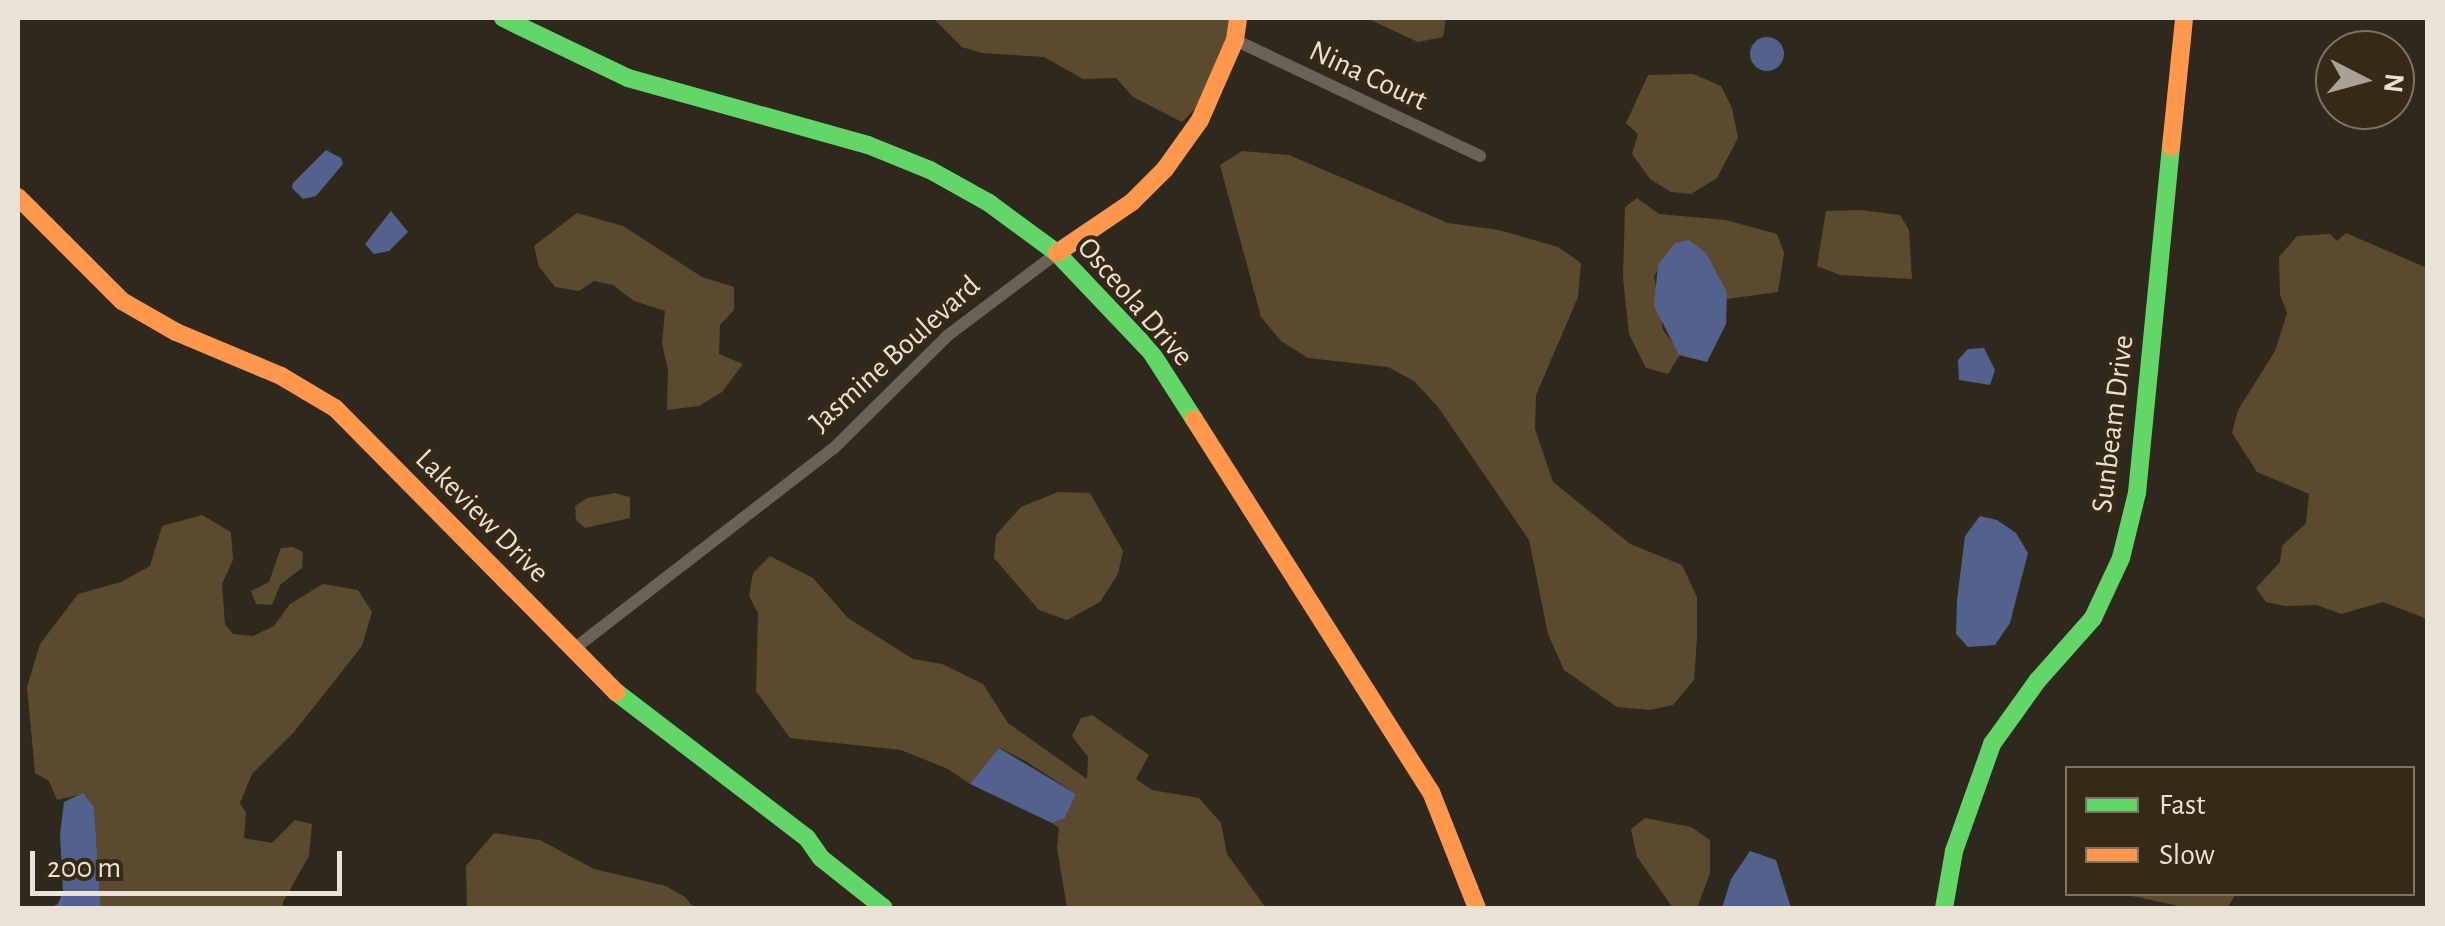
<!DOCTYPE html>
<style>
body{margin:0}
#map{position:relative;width:2445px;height:926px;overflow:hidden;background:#2f281d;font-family:"Alegreya Sans",sans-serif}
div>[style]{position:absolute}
.green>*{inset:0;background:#5c4a2e}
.water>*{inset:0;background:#52628d}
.round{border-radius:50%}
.street>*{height:12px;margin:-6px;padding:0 6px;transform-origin:6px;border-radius:6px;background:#6a6255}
.fast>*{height:18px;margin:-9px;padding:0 9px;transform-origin:9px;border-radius:9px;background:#63d668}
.slow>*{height:18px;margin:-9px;padding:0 9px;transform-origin:9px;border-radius:9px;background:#ff974d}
span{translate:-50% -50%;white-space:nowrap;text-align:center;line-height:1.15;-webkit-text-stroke:8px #362916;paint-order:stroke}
.street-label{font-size:30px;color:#eae2d6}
.frame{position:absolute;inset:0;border:20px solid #eae2d6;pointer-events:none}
.legend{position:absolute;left:2065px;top:766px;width:350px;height:130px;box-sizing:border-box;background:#362916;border:2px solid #7e7363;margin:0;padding:12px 18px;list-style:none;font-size:30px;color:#eae2d6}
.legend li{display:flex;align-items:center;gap:20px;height:50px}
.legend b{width:50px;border:2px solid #7e7363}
.north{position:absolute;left:2315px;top:30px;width:100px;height:100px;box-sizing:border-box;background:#362916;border:2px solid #7e7363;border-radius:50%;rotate:96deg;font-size:28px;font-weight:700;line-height:40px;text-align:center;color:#eae2d6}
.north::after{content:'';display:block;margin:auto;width:35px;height:45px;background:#a9a195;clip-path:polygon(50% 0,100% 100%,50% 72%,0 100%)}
.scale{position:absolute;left:30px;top:851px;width:312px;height:45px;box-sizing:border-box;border:5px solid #eae2d6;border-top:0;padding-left:12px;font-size:30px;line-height:35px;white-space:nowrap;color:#eae2d6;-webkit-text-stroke:8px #362916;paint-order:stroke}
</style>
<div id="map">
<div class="green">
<div style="clip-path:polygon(933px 18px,1232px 18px,1229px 39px,1201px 103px,1182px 122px,1133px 97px,1116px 78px,1083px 79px,1044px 57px,982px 53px,962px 47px)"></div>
<div style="clip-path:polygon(1366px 18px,1446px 18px,1443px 37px,1418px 42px)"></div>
<div style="clip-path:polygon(1693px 74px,1721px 86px,1732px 108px,1738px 138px,1717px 178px,1691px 194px,1671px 192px,1650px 179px,1632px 154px,1638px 134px,1626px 123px,1648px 75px)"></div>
<div style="clip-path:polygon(1242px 151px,1289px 155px,1448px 223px,1499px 230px,1558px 247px,1581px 263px,1578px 297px,1536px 395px,1535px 429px,1553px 482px,1630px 544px,1682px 565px,1697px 597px,1697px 638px,1694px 680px,1673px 705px,1650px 710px,1617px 707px,1564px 670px,1548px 634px,1529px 540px,1438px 407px,1414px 381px,1388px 367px,1308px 358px,1281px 341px,1261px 317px,1220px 165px)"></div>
<div style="clip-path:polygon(1637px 198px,1659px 214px,1726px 220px,1777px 234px,1784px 253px,1778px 292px,1727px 299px,1717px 273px,1675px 244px,1654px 276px,1663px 330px,1681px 353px,1668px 374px,1646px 368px,1629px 334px,1623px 278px,1625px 207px)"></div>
<div style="clip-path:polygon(1860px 210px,1900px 215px,1909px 230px,1912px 279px,1840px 275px,1817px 266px,1826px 211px)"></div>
<div style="clip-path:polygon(577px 213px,623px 226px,702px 277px,734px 287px,734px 310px,720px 325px,719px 354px,743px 364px,722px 392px,699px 406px,667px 410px,668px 371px,662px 343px,665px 311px,634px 301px,613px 285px,594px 281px,579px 291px,555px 287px,539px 267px,534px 246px)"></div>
<div style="clip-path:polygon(2346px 233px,2427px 268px,2427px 619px,2383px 602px,2341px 614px,2317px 605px,2285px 606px,2266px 602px,2256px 588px,2280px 562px,2282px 546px,2306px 523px,2309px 494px,2257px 472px,2232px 433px,2238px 410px,2275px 351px,2287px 313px,2280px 294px,2279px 257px,2297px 236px,2330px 234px,2337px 241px)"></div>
<div style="clip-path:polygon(1058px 492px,1090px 493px,1123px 551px,1118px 574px,1100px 602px,1067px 620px,1039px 610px,994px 558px,996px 535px,1021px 507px)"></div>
<div style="clip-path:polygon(615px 493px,630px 497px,630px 518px,585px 528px,576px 520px,575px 506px,587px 498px)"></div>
<div style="clip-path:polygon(202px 515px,231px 532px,233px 560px,222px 584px,225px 624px,233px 634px,253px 636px,274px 626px,290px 604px,323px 584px,358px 590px,372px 612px,362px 646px,294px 732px,252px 774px,240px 803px,246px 813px,244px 838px,272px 843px,295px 820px,312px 824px,309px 856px,283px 902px,283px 908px,101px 908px,94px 807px,83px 794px,57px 800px,49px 781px,35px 773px,27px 687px,40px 644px,78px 594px,121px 582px,150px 566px,162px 526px)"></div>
<div style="clip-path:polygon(293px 547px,303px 552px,302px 568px,280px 585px,272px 605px,256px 604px,251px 591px,269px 582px,281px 548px)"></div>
<div style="clip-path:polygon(770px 556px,813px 578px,848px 618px,913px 659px,942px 664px,983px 684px,1008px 723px,1087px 779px,1088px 757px,1072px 736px,1081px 718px,1092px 715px,1149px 755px,1136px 779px,1152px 790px,1199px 798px,1221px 823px,1227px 854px,1266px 908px,1067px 908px,1057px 848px,1059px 828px,1052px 823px,1065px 818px,1076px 794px,1027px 762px,1000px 748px,970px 784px,948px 769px,901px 750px,790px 738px,756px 691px,758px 613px,749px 596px,753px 573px)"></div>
<div style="clip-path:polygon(1645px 818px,1691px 827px,1710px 840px,1710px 873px,1697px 908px,1673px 908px,1637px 857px,1631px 829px)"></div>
<div style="clip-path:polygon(494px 833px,540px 840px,594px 869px,666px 886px,685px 897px,694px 908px,467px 908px,466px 866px)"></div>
<div style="clip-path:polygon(2123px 894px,2236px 894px,2227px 908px,2187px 908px)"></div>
</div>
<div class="water">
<div class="round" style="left:1750px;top:37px;width:34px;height:34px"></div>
<div style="clip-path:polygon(326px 150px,341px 158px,343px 164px,316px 196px,303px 199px,292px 188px,293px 183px)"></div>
<div style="clip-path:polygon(391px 211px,408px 232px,389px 251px,374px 254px,365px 244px)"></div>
<div style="clip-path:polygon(1689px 240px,1706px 253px,1727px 292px,1726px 324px,1707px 362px,1679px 355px,1654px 306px,1658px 265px,1675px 243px)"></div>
<div style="clip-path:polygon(1984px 348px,1995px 370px,1990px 385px,1959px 380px,1958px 360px,1968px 349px)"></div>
<div style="clip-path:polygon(1980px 516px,1997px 520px,2016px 533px,2028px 553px,2010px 623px,1995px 645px,1968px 647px,1956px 634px,1957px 600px,1965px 536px)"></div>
<div style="clip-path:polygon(999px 748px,1076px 794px,1065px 818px,1052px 823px,970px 784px)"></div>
<div style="clip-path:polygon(83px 793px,94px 807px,101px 908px,49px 908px,58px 904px,63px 891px,60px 834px,64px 802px)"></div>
<div style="clip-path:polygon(1750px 851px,1776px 860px,1791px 908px,1722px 908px,1731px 879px)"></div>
</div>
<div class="street">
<div style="left:1235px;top:40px;width:271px;rotate:25.3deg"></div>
<div style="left:575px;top:648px;width:327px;rotate:-37.7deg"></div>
<div style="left:834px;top:448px;width:159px;rotate:-44.7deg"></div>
<div style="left:947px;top:336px;width:138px;rotate:-37deg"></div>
</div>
<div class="fast">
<div style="left:503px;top:18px;width:139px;rotate:25.6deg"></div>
<div style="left:628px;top:78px;width:249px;rotate:15.6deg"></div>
<div style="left:868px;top:145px;width:67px;rotate:22deg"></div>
<div style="left:930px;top:170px;width:68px;rotate:29.2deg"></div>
<div style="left:989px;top:203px;width:84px;rotate:36.3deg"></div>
<div style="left:1057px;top:253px;width:137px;rotate:46.5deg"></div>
<div style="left:1151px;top:352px;width:80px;rotate:57.3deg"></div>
<div style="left:616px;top:692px;width:240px;rotate:37.4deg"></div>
<div style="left:807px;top:838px;width:24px;rotate:55deg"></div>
<div style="left:821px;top:858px;width:80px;rotate:38.4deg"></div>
<div style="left:1944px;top:908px;width:58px;rotate:-80deg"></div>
<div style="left:1954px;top:851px;width:114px;rotate:-70.4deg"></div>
<div style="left:1992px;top:744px;width:79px;rotate:-54.3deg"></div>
<div style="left:2038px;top:680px;width:83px;rotate:-48.4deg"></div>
<div style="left:2093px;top:618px;width:66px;rotate:-65deg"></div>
<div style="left:2121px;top:558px;width:67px;rotate:-76.2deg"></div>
<div style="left:2137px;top:493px;width:348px;rotate:-84.4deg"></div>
</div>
<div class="slow">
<div style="left:2171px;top:147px;width:130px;rotate:-84.2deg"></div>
<div style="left:18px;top:197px;width:147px;rotate:45deg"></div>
<div style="left:122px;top:301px;width:62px;rotate:29.9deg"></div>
<div style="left:176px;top:332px;width:114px;rotate:22.7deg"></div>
<div style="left:281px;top:376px;width:63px;rotate:30.7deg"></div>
<div style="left:335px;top:408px;width:400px;rotate:45.3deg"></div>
<div style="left:1057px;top:253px;width:91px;rotate:-34.2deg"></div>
<div style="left:1132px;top:202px;width:47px;rotate:-45deg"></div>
<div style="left:1165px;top:169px;width:60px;rotate:-54.5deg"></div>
<div style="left:1200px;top:120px;width:87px;rotate:-66.4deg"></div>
<div style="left:1235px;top:40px;width:22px;rotate:-82deg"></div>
<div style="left:1194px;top:419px;width:442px;rotate:57.6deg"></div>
<div style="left:1431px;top:792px;width:125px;rotate:68.4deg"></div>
</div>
<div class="street-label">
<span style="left:1368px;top:76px;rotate:25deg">Nina Court</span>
<span style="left:1135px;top:302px;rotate:49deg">Osceola Drive</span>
<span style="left:895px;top:354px;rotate:-42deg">Jasmine Boulevard</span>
<span style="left:2113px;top:424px;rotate:-83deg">Sunbeam Drive</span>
<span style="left:482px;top:516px;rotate:45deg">Lakeview Drive</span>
</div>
<div class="frame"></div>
<ul class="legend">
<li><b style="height:12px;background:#63d668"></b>Fast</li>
<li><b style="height:12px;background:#ff974d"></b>Slow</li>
</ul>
<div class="north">N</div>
<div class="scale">200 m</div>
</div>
